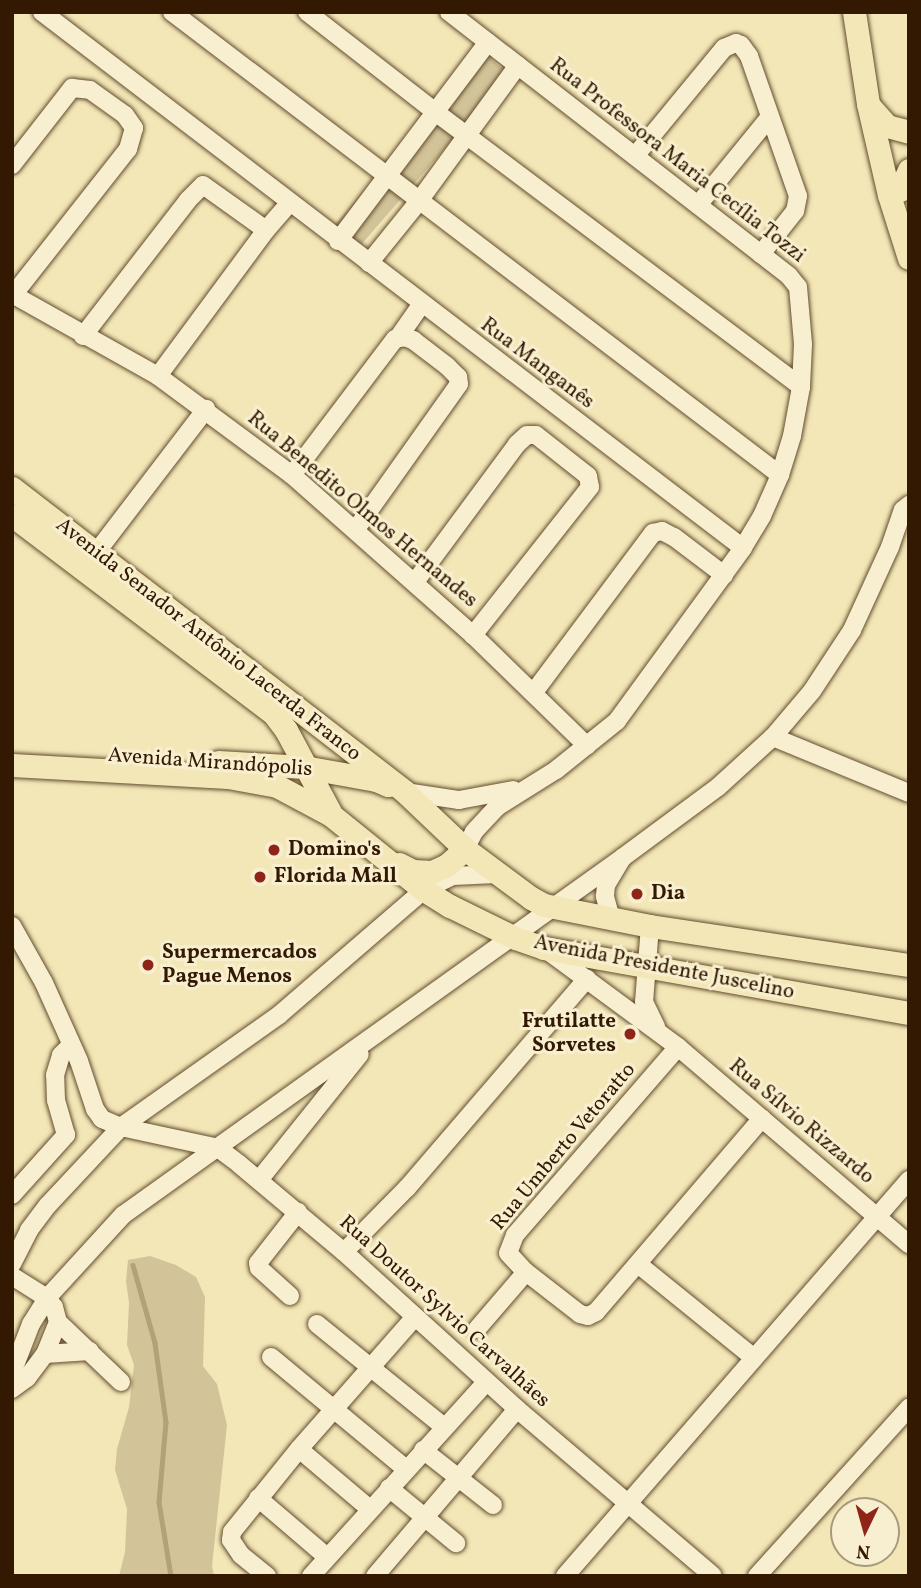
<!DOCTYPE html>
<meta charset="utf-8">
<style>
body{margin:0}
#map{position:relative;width:921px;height:1588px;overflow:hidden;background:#f3e7b7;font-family:Vollkorn,serif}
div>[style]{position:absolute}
.green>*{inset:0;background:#d2c498;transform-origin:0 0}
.stream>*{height:4.5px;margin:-2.25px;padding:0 2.25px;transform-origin:2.25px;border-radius:2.25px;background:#b2a179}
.roads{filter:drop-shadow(0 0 2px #634c2e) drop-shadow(0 0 2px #634c2e)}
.minor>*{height:18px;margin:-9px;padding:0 9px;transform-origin:9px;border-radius:9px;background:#f7efd0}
.major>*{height:23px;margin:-11.5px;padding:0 11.5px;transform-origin:11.5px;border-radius:11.5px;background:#f3e7b7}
.dots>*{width:19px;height:19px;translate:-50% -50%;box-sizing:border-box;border:4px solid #f7efd0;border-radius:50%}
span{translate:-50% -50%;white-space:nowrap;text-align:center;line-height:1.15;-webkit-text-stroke:6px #f7efd0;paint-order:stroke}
.street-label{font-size:21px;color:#331901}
.poi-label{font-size:21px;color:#331901;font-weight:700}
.left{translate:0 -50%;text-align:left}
.right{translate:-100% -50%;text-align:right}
.frame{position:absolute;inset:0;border:14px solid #331901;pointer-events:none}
.north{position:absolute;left:830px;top:1497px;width:70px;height:70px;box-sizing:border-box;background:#f7efd0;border:2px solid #a9997d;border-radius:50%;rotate:185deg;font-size:19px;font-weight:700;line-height:28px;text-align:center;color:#331901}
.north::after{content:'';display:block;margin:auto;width:24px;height:32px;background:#8f2418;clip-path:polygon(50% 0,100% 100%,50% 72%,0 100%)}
</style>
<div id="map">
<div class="green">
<div style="left:484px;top:53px;width:33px;height:228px;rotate:41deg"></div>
<div style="clip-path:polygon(150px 1256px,176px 1265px,196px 1277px,205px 1297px,203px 1366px,217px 1384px,227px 1425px,212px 1566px,214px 1576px,119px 1576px,125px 1552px,127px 1509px,115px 1470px,117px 1449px,129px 1407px,134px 1365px,127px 1345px,129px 1303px,126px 1281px,128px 1260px)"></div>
</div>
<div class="stream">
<div style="left:133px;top:1265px;width:81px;rotate:74.2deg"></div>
<div style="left:155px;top:1343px;width:80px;rotate:82.1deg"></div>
<div style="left:166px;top:1422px;width:80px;rotate:95deg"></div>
<div style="left:159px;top:1502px;width:75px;rotate:80.8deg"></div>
</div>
<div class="roads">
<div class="minor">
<div style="left:42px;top:12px;width:882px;rotate:37.4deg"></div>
<div style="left:172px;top:12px;width:764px;rotate:37.29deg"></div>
<div style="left:307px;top:12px;width:161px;rotate:37.9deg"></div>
<div style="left:434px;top:111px;width:459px;rotate:36.9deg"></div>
<div style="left:449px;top:12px;width:430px;rotate:37.8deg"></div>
<div style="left:789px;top:276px;width:14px;rotate:51deg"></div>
<div style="left:798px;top:287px;width:57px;rotate:85deg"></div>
<div style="left:803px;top:344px;width:43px;rotate:92.7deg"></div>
<div style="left:801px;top:387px;width:50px;rotate:100.4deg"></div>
<div style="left:792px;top:436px;width:41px;rotate:107.1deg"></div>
<div style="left:780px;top:475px;width:45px;rotate:113.7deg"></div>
<div style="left:762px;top:516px;width:37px;rotate:121deg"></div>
<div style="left:743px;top:548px;width:214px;rotate:126.1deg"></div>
<div style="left:617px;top:721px;width:78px;rotate:141.2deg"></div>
<div style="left:556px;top:770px;width:70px;rotate:147.9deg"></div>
<div style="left:497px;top:807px;width:34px;rotate:133deg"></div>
<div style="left:474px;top:832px;width:19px;rotate:118deg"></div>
<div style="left:635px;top:156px;width:140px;rotate:-50.5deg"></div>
<div style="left:724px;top:48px;width:13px;rotate:-23deg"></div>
<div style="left:736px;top:43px;width:5px;rotate:22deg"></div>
<div style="left:741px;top:45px;width:14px;rotate:54deg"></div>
<div style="left:749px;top:56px;width:148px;rotate:70.7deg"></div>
<div style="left:798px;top:196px;width:15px;rotate:101deg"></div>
<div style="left:795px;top:211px;width:55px;rotate:128.3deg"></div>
<div style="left:12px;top:165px;width:98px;rotate:-52.1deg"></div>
<div style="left:72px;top:88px;width:18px;rotate:6deg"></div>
<div style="left:90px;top:90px;width:43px;rotate:35.5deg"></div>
<div style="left:125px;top:115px;width:16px;rotate:55deg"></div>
<div style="left:134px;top:128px;width:22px;rotate:106deg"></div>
<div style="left:128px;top:149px;width:186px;rotate:128.2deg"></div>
<div style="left:698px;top:205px;width:112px;rotate:-50.8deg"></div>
<div style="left:338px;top:241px;width:249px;rotate:-53deg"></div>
<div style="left:369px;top:263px;width:80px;rotate:-51.1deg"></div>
<div style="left:419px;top:201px;width:168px;rotate:-53.9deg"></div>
<div style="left:12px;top:294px;width:167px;rotate:29.3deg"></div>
<div style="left:158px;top:376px;width:167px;rotate:36.5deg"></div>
<div style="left:292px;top:475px;width:242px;rotate:41.5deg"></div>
<div style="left:473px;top:635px;width:159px;rotate:44.2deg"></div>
<div style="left:83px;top:336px;width:172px;rotate:-52.3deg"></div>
<div style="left:188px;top:200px;width:21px;rotate:-45deg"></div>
<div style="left:203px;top:185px;width:77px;rotate:35.5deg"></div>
<div style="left:398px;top:338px;width:40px;rotate:-55.1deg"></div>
<div style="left:158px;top:376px;width:182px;rotate:-53.5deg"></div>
<div style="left:266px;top:230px;width:35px;rotate:-49deg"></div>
<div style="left:292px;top:475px;width:171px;rotate:-52.9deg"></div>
<div style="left:395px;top:339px;width:10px;rotate:-11deg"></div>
<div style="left:405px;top:337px;width:9px;rotate:21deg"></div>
<div style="left:413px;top:340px;width:43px;rotate:37.4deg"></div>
<div style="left:447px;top:366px;width:16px;rotate:45deg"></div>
<div style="left:458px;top:377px;width:7px;rotate:82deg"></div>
<div style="left:459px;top:384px;width:178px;rotate:125.4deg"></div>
<div style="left:89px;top:562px;width:193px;rotate:-52.6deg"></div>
<div style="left:415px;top:582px;width:172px;rotate:-53.5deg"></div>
<div style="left:517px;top:444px;width:13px;rotate:-42deg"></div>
<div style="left:527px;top:435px;width:9px"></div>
<div style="left:536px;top:435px;width:66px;rotate:38.3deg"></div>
<div style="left:588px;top:476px;width:11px;rotate:80deg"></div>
<div style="left:590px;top:487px;width:189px;rotate:128.3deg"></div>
<div style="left:534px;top:692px;width:199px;rotate:-53.2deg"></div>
<div style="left:653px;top:533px;width:9px;rotate:-13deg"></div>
<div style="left:662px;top:531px;width:13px;rotate:27deg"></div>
<div style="left:674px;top:537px;width:63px;rotate:37.2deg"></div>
<div style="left:773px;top:737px;width:147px;rotate:22.4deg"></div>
<div style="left:405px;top:792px;width:55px;rotate:8.4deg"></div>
<div style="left:459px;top:800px;width:55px;rotate:-10.5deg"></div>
<div style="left:611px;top:919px;width:24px;rotate:-105deg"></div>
<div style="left:605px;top:896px;width:11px;rotate:-85deg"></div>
<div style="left:606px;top:885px;width:31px;rotate:-59deg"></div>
<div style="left:622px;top:858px;width:119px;rotate:-36.5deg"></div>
<div style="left:718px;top:787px;width:74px;rotate:-42.3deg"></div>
<div style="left:773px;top:737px;width:60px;rotate:-49.7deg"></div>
<div style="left:812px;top:691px;width:73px;rotate:-56.7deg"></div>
<div style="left:852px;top:630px;width:91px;rotate:-65.4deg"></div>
<div style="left:890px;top:547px;width:39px;rotate:-71deg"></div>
<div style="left:903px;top:510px;width:8px;rotate:-40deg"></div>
<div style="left:12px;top:926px;width:65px;rotate:60.7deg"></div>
<div style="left:44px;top:983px;width:85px;rotate:65.8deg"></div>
<div style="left:79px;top:1061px;width:51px;rotate:71.6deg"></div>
<div style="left:95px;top:1109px;width:12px;rotate:55deg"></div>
<div style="left:102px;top:1119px;width:21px;rotate:23deg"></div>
<div style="left:121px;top:1127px;width:99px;rotate:12.2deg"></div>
<div style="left:218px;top:1148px;width:26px;rotate:37deg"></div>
<div style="left:239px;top:1164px;width:137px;rotate:40deg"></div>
<div style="left:344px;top:1252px;width:234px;rotate:42.2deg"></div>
<div style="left:517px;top:1409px;width:257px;rotate:40.4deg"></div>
<div style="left:650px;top:926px;width:76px;rotate:94.5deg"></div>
<div style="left:644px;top:1002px;width:28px;rotate:64deg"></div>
<div style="left:548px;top:951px;width:162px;rotate:36.4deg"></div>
<div style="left:678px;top:1047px;width:304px;rotate:40.5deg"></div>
<div style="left:678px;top:1047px;width:249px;rotate:130.9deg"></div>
<div style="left:515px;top:1235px;width:19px;rotate:111deg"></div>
<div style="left:508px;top:1253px;width:26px;rotate:47deg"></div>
<div style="left:526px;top:1272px;width:68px;rotate:37.9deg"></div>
<div style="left:580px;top:1314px;width:8px;rotate:14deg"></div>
<div style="left:588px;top:1316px;width:9px;rotate:-27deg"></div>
<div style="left:596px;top:1312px;width:255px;rotate:-49.4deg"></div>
<div style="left:259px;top:1180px;width:161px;rotate:-51.3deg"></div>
<div style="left:12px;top:1195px;width:81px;rotate:-48deg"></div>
<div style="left:66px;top:1135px;width:36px;rotate:-106deg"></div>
<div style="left:56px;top:1100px;width:25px;rotate:-92deg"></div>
<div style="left:55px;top:1075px;width:21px;rotate:-73deg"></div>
<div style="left:61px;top:1055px;width:14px;rotate:-45deg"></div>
<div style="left:344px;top:1252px;width:90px;rotate:-45.5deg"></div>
<div style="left:407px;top:1188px;width:276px;rotate:-49.3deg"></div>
<div style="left:12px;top:1264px;width:38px;rotate:-63deg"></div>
<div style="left:29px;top:1230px;width:31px;rotate:-53deg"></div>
<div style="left:48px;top:1205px;width:107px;rotate:-46.9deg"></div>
<div style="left:121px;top:1127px;width:194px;rotate:-35.3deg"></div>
<div style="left:279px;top:1015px;width:191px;rotate:-40.8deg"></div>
<div style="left:424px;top:890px;width:32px;rotate:-26deg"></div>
<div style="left:453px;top:876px;width:43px;rotate:-2.7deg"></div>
<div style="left:638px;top:1264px;width:149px;rotate:39deg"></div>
<div style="left:12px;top:1276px;width:41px;rotate:32.2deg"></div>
<div style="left:47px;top:1298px;width:11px;rotate:52deg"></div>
<div style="left:54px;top:1307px;width:16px;rotate:75deg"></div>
<div style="left:58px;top:1322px;width:35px;rotate:112deg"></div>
<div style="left:45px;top:1354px;width:30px;rotate:127deg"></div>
<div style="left:27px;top:1378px;width:19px;rotate:144deg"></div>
<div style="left:290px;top:1296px;width:42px;rotate:-137.9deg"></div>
<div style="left:259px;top:1268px;width:5px;rotate:-101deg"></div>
<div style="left:258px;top:1263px;width:65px;rotate:-51.9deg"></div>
<div style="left:58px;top:1322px;width:87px;rotate:43.6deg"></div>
<div style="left:317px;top:1324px;width:164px;rotate:39deg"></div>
<div style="left:477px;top:1329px;width:75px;rotate:-49.3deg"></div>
<div style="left:45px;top:1354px;width:45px;rotate:-3.8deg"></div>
<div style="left:271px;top:1357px;width:175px;rotate:39.7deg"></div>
<div style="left:12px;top:1373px;width:53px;rotate:-68.8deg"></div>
<div style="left:31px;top:1324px;width:31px;rotate:-58deg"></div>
<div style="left:47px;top:1298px;width:113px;rotate:-47.5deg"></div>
<div style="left:123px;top:1215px;width:614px;rotate:-35.58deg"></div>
<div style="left:299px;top:1449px;width:93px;rotate:40.2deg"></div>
<div style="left:423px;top:1450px;width:89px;rotate:38.2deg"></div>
<div style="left:389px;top:1488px;width:87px;rotate:39.4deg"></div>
<div style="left:258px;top:1498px;width:91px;rotate:40.5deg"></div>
<div style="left:267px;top:1576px;width:33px;rotate:-141deg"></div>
<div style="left:241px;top:1555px;width:18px;rotate:-124deg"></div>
<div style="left:231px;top:1540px;width:8px;rotate:-83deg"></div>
<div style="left:232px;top:1532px;width:107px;rotate:-51.1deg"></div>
<div style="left:299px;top:1449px;width:176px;rotate:-48.7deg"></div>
<div style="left:311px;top:1576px;width:261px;rotate:-47.9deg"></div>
<div style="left:375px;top:1576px;width:219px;rotate:-49.6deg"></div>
<div style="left:565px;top:1576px;width:525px;rotate:-49.02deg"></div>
<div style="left:757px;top:1576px;width:227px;rotate:-47.9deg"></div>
</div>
<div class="major">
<div style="left:854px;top:12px;width:93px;rotate:81.3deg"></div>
<div style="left:868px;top:104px;width:93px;rotate:77deg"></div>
<div style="left:889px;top:195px;width:66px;rotate:72.4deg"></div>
<div style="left:870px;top:107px;width:25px;rotate:48deg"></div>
<div style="left:887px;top:126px;width:23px;rotate:15deg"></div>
<div style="left:900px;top:190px;width:22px;rotate:-66deg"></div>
<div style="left:12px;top:488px;width:497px;rotate:37.7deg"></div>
<div style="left:405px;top:792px;width:83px;rotate:43.5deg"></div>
<div style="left:465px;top:849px;width:82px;rotate:36.6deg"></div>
<div style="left:531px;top:898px;width:15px;rotate:28deg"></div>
<div style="left:544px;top:905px;width:108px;rotate:11.2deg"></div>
<div style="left:650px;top:926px;width:262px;rotate:8.6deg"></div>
<div style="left:12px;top:515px;width:329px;rotate:37.2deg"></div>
<div style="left:274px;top:714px;width:20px;rotate:53deg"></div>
<div style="left:286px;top:730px;width:93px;rotate:61.8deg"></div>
<div style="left:218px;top:762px;width:86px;rotate:3.3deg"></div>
<div style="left:304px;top:767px;width:73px;rotate:10.2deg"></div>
<div style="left:376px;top:780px;width:13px;rotate:23deg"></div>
<div style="left:12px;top:765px;width:216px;rotate:3.2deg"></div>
<div style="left:228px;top:777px;width:50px;rotate:10.4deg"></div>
<div style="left:277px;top:786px;width:61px;rotate:28.2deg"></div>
<div style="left:331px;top:815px;width:119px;rotate:38.9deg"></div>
<div style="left:424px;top:890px;width:31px;rotate:32deg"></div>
<div style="left:450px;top:906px;width:72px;rotate:26.2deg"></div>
<div style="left:515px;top:938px;width:31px;rotate:19deg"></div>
<div style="left:544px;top:948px;width:371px;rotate:10.1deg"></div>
<div style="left:399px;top:864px;width:16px;rotate:27deg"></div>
<div style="left:413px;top:871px;width:19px;rotate:3deg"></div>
<div style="left:432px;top:872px;width:17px;rotate:-25deg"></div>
<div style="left:447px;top:865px;width:24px;rotate:-42deg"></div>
</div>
</div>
<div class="dots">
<div style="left:274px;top:850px;background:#8f2418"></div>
<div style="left:260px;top:877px;background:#8f2418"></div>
<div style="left:637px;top:894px;background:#8f2418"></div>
<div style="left:148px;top:965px;background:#8f2418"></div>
<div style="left:630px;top:1034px;background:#8f2418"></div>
</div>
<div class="street-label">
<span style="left:677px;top:161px;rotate:38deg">Rua Professora Maria Cecília Tozzi</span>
<span style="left:537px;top:364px;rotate:37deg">Rua Manganês</span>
<span style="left:362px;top:510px;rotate:40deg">Rua Benedito Olmos Hernandes</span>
<span style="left:208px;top:640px;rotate:38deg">Avenida Senador Antônio Lacerda Franco</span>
<span style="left:210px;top:763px;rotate:4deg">Avenida Mirandópolis</span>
<span style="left:664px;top:968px;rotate:11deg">Avenida Presidente Juscelino</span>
<span style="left:801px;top:1122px;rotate:40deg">Rua Sílvio Rizzardo</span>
<span style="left:564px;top:1147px;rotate:-50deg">Rua Umberto Vetoratto</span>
<span style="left:444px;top:1312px;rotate:42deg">Rua Doutor Sylvio Carvalhães</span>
</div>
<div class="poi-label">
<span class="left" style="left:288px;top:850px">Domino's</span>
<span class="left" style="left:274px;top:877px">Florida Mall</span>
<span class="left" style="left:651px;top:894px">Dia</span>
<span class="left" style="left:162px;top:965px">Supermercados<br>Pague Menos</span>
<span class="right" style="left:616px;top:1034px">Frutilatte<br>Sorvetes</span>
</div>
<div class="frame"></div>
<div class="north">N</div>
</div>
